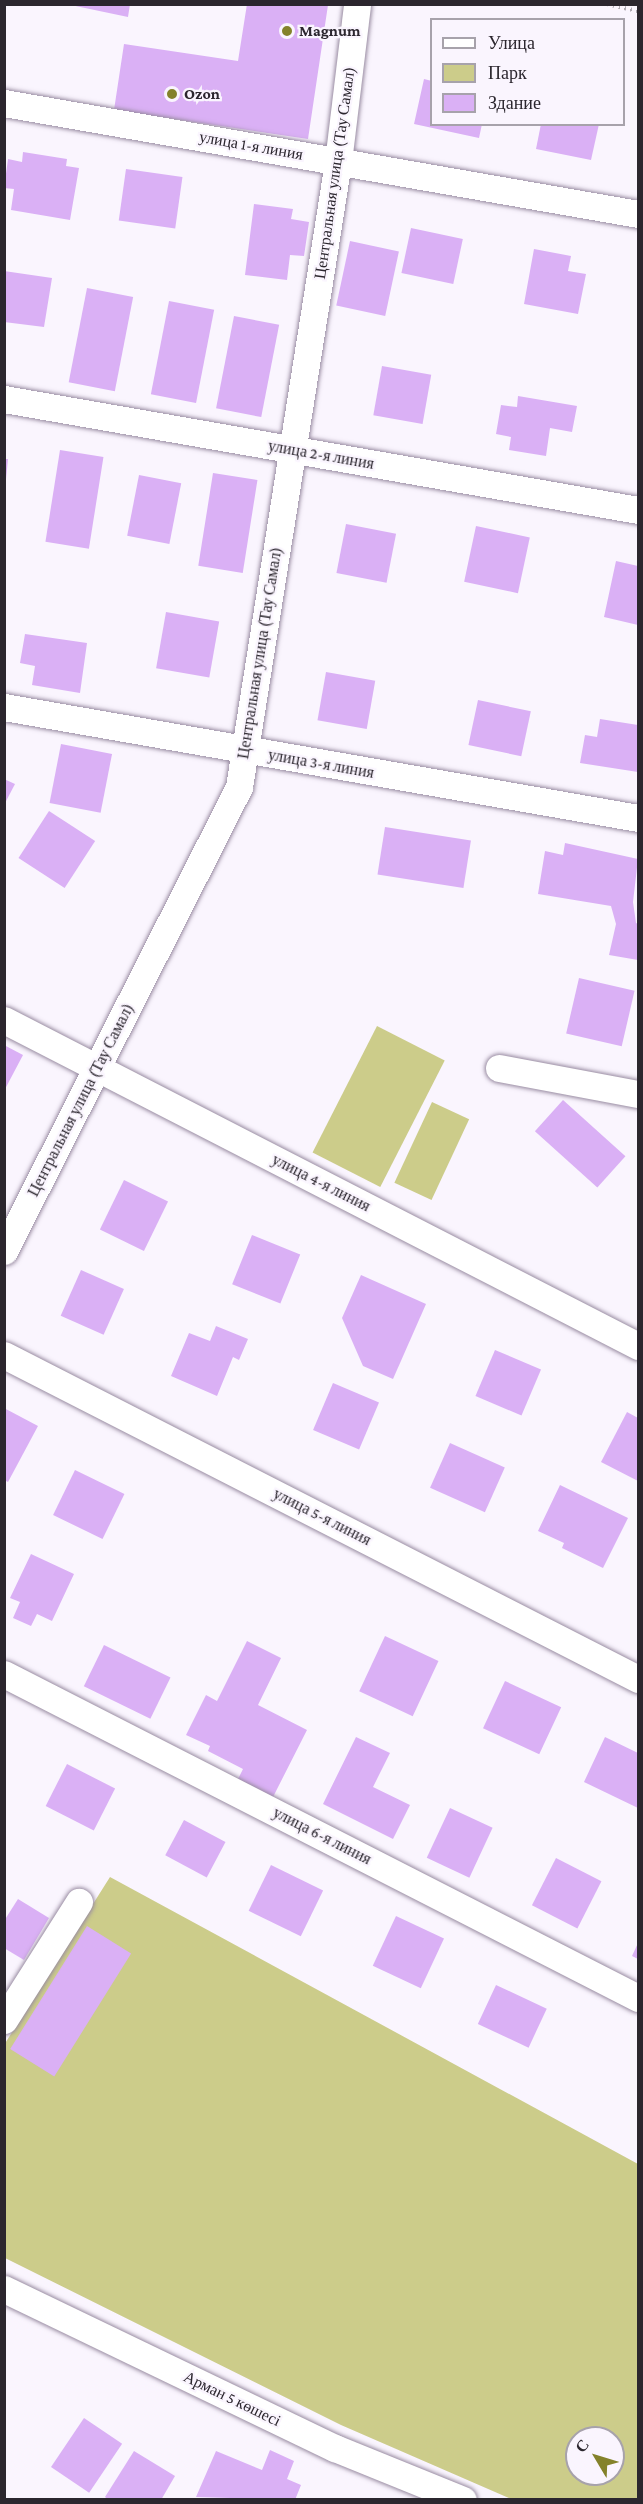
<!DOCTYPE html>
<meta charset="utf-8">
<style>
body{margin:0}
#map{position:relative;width:643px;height:2504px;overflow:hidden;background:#faf5fe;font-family:"Crimson Pro",serif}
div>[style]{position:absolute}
.green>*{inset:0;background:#cccc8a;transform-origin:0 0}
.building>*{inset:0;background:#dab0f5;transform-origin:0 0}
.path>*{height:4px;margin-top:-2px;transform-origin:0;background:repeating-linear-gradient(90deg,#afaab3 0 1.5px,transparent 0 6px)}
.roads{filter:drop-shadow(0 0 2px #998ca2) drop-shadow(0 0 2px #998ca2)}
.street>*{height:27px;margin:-13.5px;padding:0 13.5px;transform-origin:13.5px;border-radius:13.5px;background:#fff}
.dots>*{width:16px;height:16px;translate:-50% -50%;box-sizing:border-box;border:3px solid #faf5fe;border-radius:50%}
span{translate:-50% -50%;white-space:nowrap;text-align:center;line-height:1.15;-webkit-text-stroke:4.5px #faf5fe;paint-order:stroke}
.poi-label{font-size:16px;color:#2b262e;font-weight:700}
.left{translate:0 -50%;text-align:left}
.street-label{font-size:16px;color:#2b262e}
.frame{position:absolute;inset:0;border:6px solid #2b262e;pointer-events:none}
.legend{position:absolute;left:430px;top:18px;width:195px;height:108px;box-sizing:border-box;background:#faf5fe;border:2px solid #a7a2ab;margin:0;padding:8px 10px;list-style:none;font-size:18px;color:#2b262e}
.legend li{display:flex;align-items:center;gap:12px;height:30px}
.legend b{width:30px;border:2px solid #a7a2ab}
.north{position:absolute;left:565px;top:2426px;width:60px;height:60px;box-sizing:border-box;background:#faf5fe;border:2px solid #a7a2ab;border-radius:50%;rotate:308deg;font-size:16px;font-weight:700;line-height:24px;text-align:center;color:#2b262e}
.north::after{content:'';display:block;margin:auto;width:21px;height:27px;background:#84822b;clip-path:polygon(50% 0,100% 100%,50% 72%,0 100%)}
</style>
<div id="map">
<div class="green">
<div style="left:377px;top:1026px;width:76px;height:142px;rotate:27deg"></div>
<div style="left:432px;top:1102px;width:41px;height:89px;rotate:25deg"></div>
<div style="clip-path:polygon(evenodd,110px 1877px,638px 2164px,638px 2499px,511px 2499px,341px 2425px,5px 2258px,4px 2045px,110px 1877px,577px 2438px,613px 2438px,613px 2474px,577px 2474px,577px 2438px)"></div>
</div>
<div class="building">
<div style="clip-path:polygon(66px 4px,130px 4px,128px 17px)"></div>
<div style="clip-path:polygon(247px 4px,328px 5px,308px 139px,114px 110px,124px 44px,238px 61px)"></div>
<div style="clip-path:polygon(424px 79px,432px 81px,432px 124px,482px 124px,479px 138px,414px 124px)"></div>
<div style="clip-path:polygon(541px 124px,599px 124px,591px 160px,536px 149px)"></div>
<div style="clip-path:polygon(23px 152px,67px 159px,66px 166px,79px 168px,70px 220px,11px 210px,14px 189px,4px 188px,8px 159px,22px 162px)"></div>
<div style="left:126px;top:169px;width:57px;height:52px;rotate:8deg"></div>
<div style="clip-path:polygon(254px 204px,293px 209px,291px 219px,309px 222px,304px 256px,290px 255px,287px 280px,245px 275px)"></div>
<div style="left:411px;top:228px;width:53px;height:46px;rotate:12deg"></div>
<div style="left:350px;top:241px;width:50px;height:66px;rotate:12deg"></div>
<div style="clip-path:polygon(534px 249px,571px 256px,568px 271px,586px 274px,578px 314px,524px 304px)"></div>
<div style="clip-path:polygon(4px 271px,52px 278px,44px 327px,4px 322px)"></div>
<div style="left:87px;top:288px;width:47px;height:96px;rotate:11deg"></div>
<div style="left:169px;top:301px;width:46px;height:95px;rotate:11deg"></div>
<div style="left:234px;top:316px;width:46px;height:94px;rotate:11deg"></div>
<div style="left:382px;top:366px;width:50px;height:50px;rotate:10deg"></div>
<div style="clip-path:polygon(518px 396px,577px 406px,572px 432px,550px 428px,546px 456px,509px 450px,511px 437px,496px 434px,501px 405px,517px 407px)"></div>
<div style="left:60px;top:450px;width:44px;height:93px;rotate:9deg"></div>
<div style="clip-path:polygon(4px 459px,8px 459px,6px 479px,4px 479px)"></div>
<div style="left:213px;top:473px;width:45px;height:94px;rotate:9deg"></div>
<div style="left:139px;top:475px;width:43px;height:62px;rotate:11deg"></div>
<div style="left:346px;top:524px;width:51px;height:50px;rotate:11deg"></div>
<div style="left:476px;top:526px;width:55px;height:57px;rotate:12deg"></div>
<div style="clip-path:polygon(616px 561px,638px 566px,638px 625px,604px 617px)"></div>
<div style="left:166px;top:612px;width:54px;height:57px;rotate:10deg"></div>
<div style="clip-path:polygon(25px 634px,87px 643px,80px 693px,32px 685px,35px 666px,20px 663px)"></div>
<div style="left:326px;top:672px;width:50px;height:49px;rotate:10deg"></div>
<div style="left:478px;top:700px;width:54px;height:46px;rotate:12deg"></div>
<div style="clip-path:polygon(600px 719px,638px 725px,638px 772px,580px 763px,585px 735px,597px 737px)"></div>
<div style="left:61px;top:744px;width:52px;height:60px;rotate:11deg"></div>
<div style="clip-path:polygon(4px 779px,15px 784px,4px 805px)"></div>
<div style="left:49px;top:811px;width:55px;height:56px;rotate:33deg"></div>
<div style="left:385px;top:827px;width:87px;height:48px;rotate:9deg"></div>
<div style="clip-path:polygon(565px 843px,638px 859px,633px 902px,636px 923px,638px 924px,638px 960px,609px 955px,616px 924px,611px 906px,538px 894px,545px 851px,563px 855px)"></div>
<div style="left:579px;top:978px;width:57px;height:57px;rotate:13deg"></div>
<div style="clip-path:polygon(4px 1045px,23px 1055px,4px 1091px)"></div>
<div style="left:563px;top:1100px;width:84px;height:42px;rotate:42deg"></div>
<div style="left:124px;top:1180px;width:49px;height:55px;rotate:26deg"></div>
<div style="left:252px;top:1235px;width:52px;height:53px;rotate:22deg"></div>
<div style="left:81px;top:1270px;width:47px;height:50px;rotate:24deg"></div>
<div style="clip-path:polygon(361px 1275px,426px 1304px,393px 1379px,363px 1366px,342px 1318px)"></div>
<div style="clip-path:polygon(216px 1326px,248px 1339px,239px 1360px,233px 1357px,217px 1396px,171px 1376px,189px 1333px,210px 1341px)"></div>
<div style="left:495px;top:1350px;width:50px;height:50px;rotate:23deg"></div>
<div style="left:333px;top:1383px;width:50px;height:51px;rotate:23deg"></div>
<div style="clip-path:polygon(4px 1408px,38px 1426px,8px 1482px,4px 1480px)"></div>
<div style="clip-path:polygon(627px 1412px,638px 1418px,638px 1481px,601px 1462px)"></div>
<div style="left:450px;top:1443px;width:60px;height:49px;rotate:24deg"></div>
<div style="left:75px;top:1470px;width:55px;height:50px;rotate:26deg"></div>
<div style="clip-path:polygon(560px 1485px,628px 1518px,603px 1568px,562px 1548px,564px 1543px,538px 1531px)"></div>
<div style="clip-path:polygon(31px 1554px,74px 1574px,52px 1621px,37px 1614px,31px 1626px,13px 1618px,20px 1602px,10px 1598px)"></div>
<div style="left:385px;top:1636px;width:59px;height:61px;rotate:25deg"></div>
<div style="clip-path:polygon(247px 1641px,281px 1658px,258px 1705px,307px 1730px,273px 1797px,238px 1779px,243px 1769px,208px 1751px,210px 1746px,186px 1735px,206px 1695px,217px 1701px)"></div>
<div style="left:104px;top:1645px;width:74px;height:46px;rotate:26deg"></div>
<div style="left:505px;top:1681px;width:62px;height:52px;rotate:25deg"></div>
<div style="clip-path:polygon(356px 1737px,390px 1753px,373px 1787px,410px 1805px,393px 1839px,323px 1804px)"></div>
<div style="clip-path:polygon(605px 1737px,638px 1753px,638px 1808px,584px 1782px)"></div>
<div style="left:67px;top:1764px;width:54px;height:47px;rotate:27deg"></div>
<div style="left:450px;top:1808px;width:47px;height:55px;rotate:25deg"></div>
<div style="left:184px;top:1820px;width:47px;height:40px;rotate:28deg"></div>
<div style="left:556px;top:1858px;width:51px;height:53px;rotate:27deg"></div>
<div style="left:271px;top:1865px;width:58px;height:51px;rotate:26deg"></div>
<div style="clip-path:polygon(18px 1899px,49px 1918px,24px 1960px,4px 1948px,4px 1921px)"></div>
<div style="left:396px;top:1916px;width:53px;height:55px;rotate:25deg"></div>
<div style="left:87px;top:1926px;width:52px;height:145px;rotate:32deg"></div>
<div style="clip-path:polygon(638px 1943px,638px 1959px,632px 1956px)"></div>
<div style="left:496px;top:1985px;width:56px;height:43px;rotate:25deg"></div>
<div style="left:84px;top:2418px;width:46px;height:59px;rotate:34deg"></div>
<div style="clip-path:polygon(270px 2450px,294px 2461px,287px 2479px,301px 2485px,295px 2500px,196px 2497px,216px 2451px,262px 2470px)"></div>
<div style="clip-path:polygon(134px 2451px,175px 2476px,161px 2500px,109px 2500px,105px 2497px)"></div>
</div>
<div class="path">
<div style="left:607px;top:4px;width:32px;rotate:13deg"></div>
</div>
<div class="roads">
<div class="street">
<div style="left:4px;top:103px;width:644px;rotate:9.93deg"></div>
<div style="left:4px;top:399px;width:644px;rotate:9.93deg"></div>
<div style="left:4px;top:707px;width:644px;rotate:9.93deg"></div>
<div style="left:4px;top:1020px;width:713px;rotate:27.21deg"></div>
<div style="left:499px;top:1068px;width:141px;rotate:10.6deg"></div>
<div style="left:4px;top:1251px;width:520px;rotate:-63.14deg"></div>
<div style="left:239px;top:787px;width:633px;rotate:-81deg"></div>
<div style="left:338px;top:162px;width:159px;rotate:-83.1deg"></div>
<div style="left:4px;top:1355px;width:712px;rotate:27.07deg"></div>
<div style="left:4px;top:1674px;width:712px;rotate:27.07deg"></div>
<div style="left:4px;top:2020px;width:140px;rotate:-57.6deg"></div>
<div style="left:4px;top:2289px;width:367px;rotate:25.7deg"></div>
<div style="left:335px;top:2448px;width:138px;rotate:22.1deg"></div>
</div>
</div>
<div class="dots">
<div style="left:287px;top:31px;background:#84822b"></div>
<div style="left:172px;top:94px;background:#84822b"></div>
</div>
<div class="poi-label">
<span class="left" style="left:299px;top:31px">Magnum</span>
<span class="left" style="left:184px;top:94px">Ozon</span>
</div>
<div class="street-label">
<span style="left:251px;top:146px;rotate:10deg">улица 1-я линия</span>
<span style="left:335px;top:173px;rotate:-82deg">Центральная улица (Тау Самал)</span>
<span style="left:321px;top:455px;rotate:10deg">улица 2-я линия</span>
<span style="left:260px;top:653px;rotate:-81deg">Центральная улица (Тау Самал)</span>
<span style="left:321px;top:764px;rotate:10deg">улица 3-я линия</span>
<span style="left:81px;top:1100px;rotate:-63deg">Центральная улица (Тау Самал)</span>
<span style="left:321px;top:1183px;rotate:27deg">улица 4-я линия</span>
<span style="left:322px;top:1517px;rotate:27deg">улица 5-я линия</span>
<span style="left:322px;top:1836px;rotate:27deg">улица 6-я линия</span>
<span style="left:232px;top:2399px;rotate:26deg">Арман 5 көшесі</span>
</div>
<div class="frame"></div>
<ul class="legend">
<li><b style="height:8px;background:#fff"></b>Улица</li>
<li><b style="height:16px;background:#cccc8a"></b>Парк</li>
<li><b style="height:16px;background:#dab0f5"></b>Здание</li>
</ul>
<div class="north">С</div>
</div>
